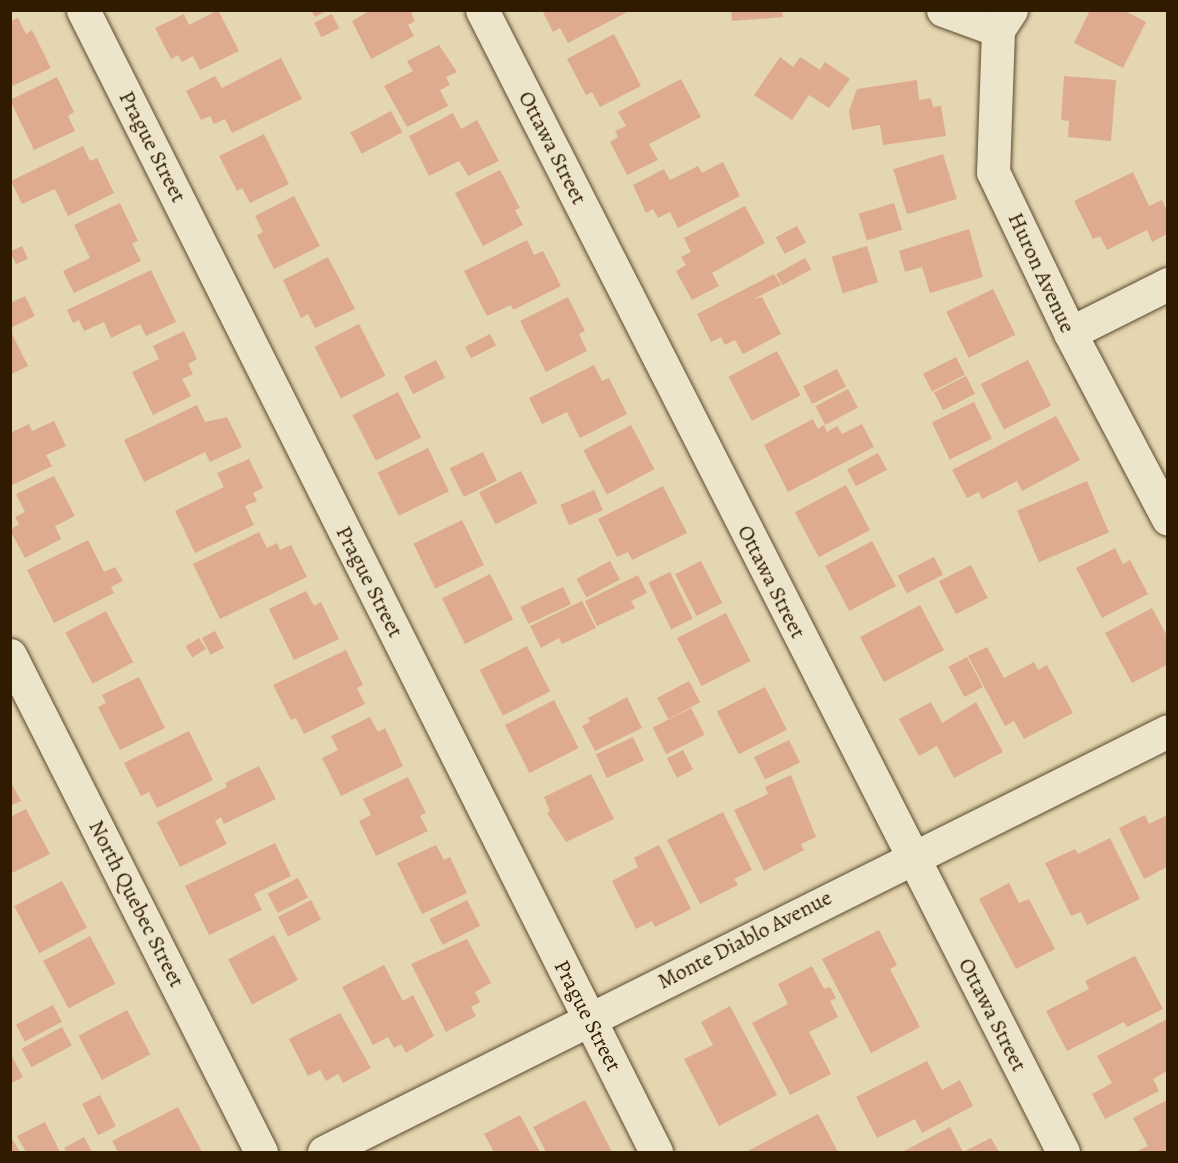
<!DOCTYPE html>
<style>
body{margin:0}
#map{position:relative;width:1178px;height:1163px;overflow:hidden;background:#e4d6b0;font-family:Alegreya,serif}
div>[style]{position:absolute}
.building>*{inset:0;background:#deab8f;transform-origin:0 0}
.roads{filter:drop-shadow(0 0 2px #5d4a2d) drop-shadow(0 0 2px #5d4a2d)}
.street>*{height:33px;margin:-16.5px;padding:0 16.5px;transform-origin:16.5px;border-radius:16.5px;background:#ede4cc}
span{translate:-50% -50%;white-space:nowrap;text-align:center;line-height:1.15;-webkit-text-stroke:4.5px #ede4cc;paint-order:stroke}
.street-label{font-size:22px;color:#301b01}
.frame{position:absolute;inset:0;border:12px solid #301b01;pointer-events:none}
</style>
<div id="map">
<div class="building">
<div style="clip-path:polygon(218px 10px,239px 51px,200px 70px,193px 56px,182px 62px,178px 55px,171px 59px,155px 28px,184px 14px,189px 25px)"></div>
<div style="clip-path:polygon(311px 10px,328px 10px,315px 17px)"></div>
<div style="clip-path:polygon(371px 10px,416px 10px,411px 13px,415px 21px,408px 25px,414px 36px,371px 59px,352px 21px)"></div>
<div style="clip-path:polygon(542px 10px,631px 10px,568px 43px,560px 28px,553px 32px)"></div>
<div style="clip-path:polygon(731px 10px,782px 10px,783px 17px,732px 21px)"></div>
<div style="clip-path:polygon(1090px 10px,1123px 10px,1146px 22px,1123px 68px,1074px 43px)"></div>
<div style="left:332px;top:14px;width:16px;height:20px;rotate:63deg"></div>
<div style="clip-path:polygon(18px 18px,26px 34px,32px 30px,51px 68px,10px 87px,10px 21px)"></div>
<div style="clip-path:polygon(614px 34px,641px 86px,600px 107px,592px 92px,586px 95px,567px 59px)"></div>
<div style="clip-path:polygon(439px 45px,457px 72px,446px 77px,450px 85px,440px 90px,448px 106px,407px 127px,384px 86px,413px 71px,407px 61px)"></div>
<div style="clip-path:polygon(780px 57px,793px 67px,800px 57px,820px 70px,825px 62px,850px 79px,829px 108px,809px 95px,792px 120px,754px 95px)"></div>
<div style="clip-path:polygon(281px 58px,302px 99px,232px 133px,225px 119px,214px 124px,210px 116px,201px 120px,186px 91px,215px 76px,222px 88px)"></div>
<div style="clip-path:polygon(1064px 76px,1116px 80px,1111px 141px,1068px 137px,1069px 121px,1061px 120px)"></div>
<div style="clip-path:polygon(57px 77px,74px 112px,68px 116px,75px 131px,34px 150px,10px 100px)"></div>
<div style="clip-path:polygon(681px 79px,701px 117px,649px 144px,658px 160px,627px 175px,610px 142px,618px 137px,615px 131px,626px 126px,618px 112px)"></div>
<div style="clip-path:polygon(917px 80px,919px 100px,931px 98px,933px 107px,941px 106px,946px 136px,883px 145px,880px 125px,852px 130px,849px 111px,857px 89px)"></div>
<div style="left:391px;top:111px;width:24px;height:46px;rotate:62deg"></div>
<div style="clip-path:polygon(453px 113px,461px 129px,477px 120px,499px 161px,468px 176px,459px 161px,429px 176px,409px 136px)"></div>
<div style="clip-path:polygon(264px 134px,289px 184px,250px 203px,242px 188px,237px 191px,219px 156px)"></div>
<div style="clip-path:polygon(83px 146px,90px 161px,97px 158px,114px 193px,68px 216px,55px 189px,22px 204px,11px 181px)"></div>
<div style="left:943px;top:154px;width:47px;height:52px;rotate:73deg"></div>
<div style="clip-path:polygon(723px 162px,740px 196px,678px 228px,670px 212px,658px 218px,653px 209px,646px 213px,633px 185px,664px 169px,670px 180px,698px 166px,702px 173px)"></div>
<div style="clip-path:polygon(500px 170px,520px 208px,515px 210px,523px 225px,483px 246px,455px 193px)"></div>
<div style="clip-path:polygon(1133px 172px,1149px 206px,1162px 200px,1167px 211px,1167px 234px,1152px 242px,1147px 230px,1107px 250px,1100px 236px,1093px 239px,1074px 201px)"></div>
<div style="clip-path:polygon(294px 196px,320px 246px,274px 269px,257px 235px,263px 232px,255px 216px)"></div>
<div style="clip-path:polygon(120px 203px,138px 241px,132px 243px,141px 261px,74px 293px,63px 271px,90px 258px,74px 225px)"></div>
<div style="left:894px;top:203px;width:28px;height:37px;rotate:73deg"></div>
<div style="clip-path:polygon(745px 206px,765px 243px,712px 273px,719px 286px,692px 300px,676px 271px,686px 265px,681px 257px,691px 252px,684px 238px)"></div>
<div style="left:797px;top:226px;width:19px;height:24px;rotate:62deg"></div>
<div style="clip-path:polygon(969px 229px,983px 277px,930px 293px,922px 267px,905px 272px,899px 251px)"></div>
<div style="clip-path:polygon(527px 240px,534px 255px,543px 251px,561px 286px,513px 310px,511px 305px,487px 316px,464px 271px)"></div>
<div style="left:22px;top:246px;width:14px;height:13px;rotate:65deg"></div>
<div style="left:867px;top:246px;width:38px;height:37px;rotate:73deg"></div>
<div style="clip-path:polygon(328px 257px,355px 309px,315px 328px,308px 314px,301px 318px,283px 280px)"></div>
<div style="left:805px;top:258px;width:13px;height:33px;rotate:61deg"></div>
<div style="clip-path:polygon(151px 270px,176px 322px,146px 336px,140px 324px,111px 338px,104px 322px,84px 331px,79px 320px,73px 323px,67px 310px)"></div>
<div style="clip-path:polygon(774px 274px,781px 285px,754px 299px,762px 297px,781px 334px,743px 354px,735px 340px,725px 345px,721px 337px,711px 342px,697px 314px)"></div>
<div style="left:993px;top:289px;width:51px;height:52px;rotate:64deg"></div>
<div style="clip-path:polygon(25px 296px,35px 316px,10px 328px,10px 303px)"></div>
<div style="clip-path:polygon(568px 297px,585px 331px,579px 334px,587px 351px,546px 372px,520px 321px)"></div>
<div style="left:359px;top:324px;width:58px;height:50px;rotate:63deg"></div>
<div style="clip-path:polygon(184px 331px,197px 359px,188px 364px,193px 374px,182px 379px,191px 396px,153px 415px,132px 372px,159px 359px,153px 346px)"></div>
<div style="clip-path:polygon(12px 334px,28px 366px,10px 375px,10px 335px)"></div>
<div style="left:490px;top:334px;width:13px;height:28px;rotate:63deg"></div>
<div style="left:777px;top:351px;width:50px;height:55px;rotate:62deg"></div>
<div style="left:956px;top:357px;width:20px;height:37px;rotate:63deg"></div>
<div style="left:436px;top:360px;width:20px;height:36px;rotate:63deg"></div>
<div style="left:1028px;top:360px;width:51px;height:53px;rotate:63deg"></div>
<div style="clip-path:polygon(594px 365px,602px 381px,609px 378px,627px 414px,580px 438px,567px 412px,542px 424px,529px 398px)"></div>
<div style="left:837px;top:369px;width:20px;height:38px;rotate:63deg"></div>
<div style="left:966px;top:376px;width:20px;height:36px;rotate:63deg"></div>
<div style="left:848px;top:389px;width:21px;height:37px;rotate:62deg"></div>
<div style="left:398px;top:392px;width:51px;height:51px;rotate:63deg"></div>
<div style="left:974px;top:402px;width:41px;height:47px;rotate:64deg"></div>
<div style="clip-path:polygon(197px 405px,205px 422px,227px 417px,242px 447px,210px 462px,205px 452px,144px 482px,124px 440px)"></div>
<div style="clip-path:polygon(1056px 416px,1080px 460px,1022px 491px,1017px 481px,982px 499px,979px 492px,967px 498px,952px 470px)"></div>
<div style="clip-path:polygon(813px 419px,818px 429px,824px 425px,827px 432px,837px 426px,842px 434px,862px 424px,874px 447px,788px 492px,764px 445px)"></div>
<div style="clip-path:polygon(54px 421px,66px 446px,46px 455px,52px 466px,10px 486px,10px 433px,29px 424px,32px 431px)"></div>
<div style="left:631px;top:425px;width:50px;height:54px;rotate:62deg"></div>
<div style="left:428px;top:448px;width:48px;height:56px;rotate:64deg"></div>
<div style="left:483px;top:452px;width:32px;height:37px;rotate:64deg"></div>
<div style="left:878px;top:453px;width:19px;height:35px;rotate:62deg"></div>
<div style="clip-path:polygon(249px 459px,263px 488px,253px 493px,257px 501px,245px 506px,254px 525px,195px 553px,175px 511px,224px 487px,217px 473px)"></div>
<div style="left:521px;top:471px;width:36px;height:47px;rotate:63deg"></div>
<div style="clip-path:polygon(54px 476px,75px 516px,55px 526px,61px 539px,25px 558px,10px 530px,19px 524px,15px 517px,25px 512px,16px 494px)"></div>
<div style="left:1087px;top:481px;width:56px;height:76px;rotate:67deg"></div>
<div style="left:846px;top:485px;width:51px;height:58px;rotate:62deg"></div>
<div style="clip-path:polygon(663px 486px,687px 533px,632px 560px,628px 552px,617px 557px,598px 519px)"></div>
<div style="left:594px;top:490px;width:22px;height:37px;rotate:66deg"></div>
<div style="left:462px;top:520px;width:50px;height:54px;rotate:64deg"></div>
<div style="clip-path:polygon(259px 532px,267px 548px,277px 543px,280px 550px,291px 545px,307px 577px,220px 619px,193px 564px)"></div>
<div style="clip-path:polygon(88px 540px,104px 572px,115px 567px,123px 581px,111px 587px,114px 593px,54px 623px,27px 570px)"></div>
<div style="left:872px;top:541px;width:51px;height:53px;rotate:62deg"></div>
<div style="clip-path:polygon(1115px 548px,1123px 564px,1130px 560px,1148px 594px,1102px 618px,1076px 568px)"></div>
<div style="left:934px;top:557px;width:20px;height:41px;rotate:63deg"></div>
<div style="left:610px;top:561px;width:21px;height:38px;rotate:62deg"></div>
<div style="left:701px;top:561px;width:47px;height:29px;rotate:63deg"></div>
<div style="left:971px;top:565px;width:37px;height:36px;rotate:63deg"></div>
<div style="left:670px;top:572px;width:52px;height:24px;rotate:64deg"></div>
<div style="left:490px;top:574px;width:51px;height:54px;rotate:63deg"></div>
<div style="clip-path:polygon(638px 575px,647px 593px,631px 601px,635px 608px,597px 626px,585px 601px)"></div>
<div style="left:563px;top:587px;width:19px;height:47px;rotate:65deg"></div>
<div style="clip-path:polygon(306px 591px,314px 606px,321px 602px,339px 639px,294px 660px,269px 609px)"></div>
<div style="clip-path:polygon(582px 601px,596px 628px,562px 644px,559px 638px,541px 648px,530px 626px)"></div>
<div style="left:920px;top:605px;width:51px;height:68px;rotate:62deg"></div>
<div style="clip-path:polygon(1152px 608px,1167px 636px,1167px 665px,1132px 683px,1105px 633px)"></div>
<div style="left:106px;top:611px;width:58px;height:46px;rotate:62deg"></div>
<div style="left:726px;top:613px;width:54px;height:55px;rotate:63deg"></div>
<div style="left:215px;top:631px;width:19px;height:15px;rotate:62deg"></div>
<div style="left:199px;top:638px;width:13px;height:16px;rotate:58deg"></div>
<div style="left:527px;top:646px;width:51px;height:53px;rotate:63deg"></div>
<div style="clip-path:polygon(987px 647px,1004px 678px,1034px 662px,1038px 670px,1047px 665px,1073px 713px,1024px 739px,1014px 721px,1005px 726px,968px 656px)"></div>
<div style="clip-path:polygon(346px 650px,363px 685px,357px 688px,365px 704px,304px 734px,296px 718px,291px 720px,273px 685px)"></div>
<div style="left:967px;top:657px;width:34px;height:21px;rotate:62deg"></div>
<div style="clip-path:polygon(139px 677px,165px 728px,120px 750px,98px 707px,106px 703px,102px 695px)"></div>
<div style="left:689px;top:681px;width:24px;height:36px;rotate:62deg"></div>
<div style="left:765px;top:687px;width:48px;height:54px;rotate:63deg"></div>
<div style="clip-path:polygon(627px 697px,642px 728px,595px 751px,582px 726px,590px 722px,588px 718px)"></div>
<div style="left:554px;top:700px;width:54px;height:55px;rotate:63deg"></div>
<div style="clip-path:polygon(931px 702px,942px 723px,976px 702px,1003px 752px,954px 778px,937px 746px,919px 756px,899px 719px)"></div>
<div style="left:691px;top:708px;width:30px;height:43px;rotate:63deg"></div>
<div style="clip-path:polygon(370px 717px,378px 732px,385px 728px,403px 766px,341px 796px,322px 758px,338px 750px,331px 736px)"></div>
<div style="clip-path:polygon(189px 731px,213px 780px,157px 808px,149px 792px,141px 796px,124px 763px)"></div>
<div style="left:633px;top:737px;width:26px;height:41px;rotate:65deg"></div>
<div style="left:789px;top:740px;width:25px;height:39px;rotate:64deg"></div>
<div style="left:683px;top:750px;width:22px;height:18px;rotate:63deg"></div>
<div style="clip-path:polygon(259px 766px,276px 799px,224px 824px,221px 817px,215px 821px,227px 844px,180px 867px,157px 822px,227px 787px,225px 783px)"></div>
<div style="clip-path:polygon(591px 774px,614px 819px,566px 842px,547px 813px,550px 811px,544px 797px)"></div>
<div style="clip-path:polygon(791px 775px,816px 837px,801px 844px,804px 850px,764px 871px,734px 810px,768px 794px,765px 787px)"></div>
<div style="clip-path:polygon(408px 777px,426px 813px,420px 816px,428px 831px,376px 856px,359px 821px,371px 815px,363px 799px)"></div>
<div style="clip-path:polygon(10px 781px,21px 801px,10px 806px)"></div>
<div style="clip-path:polygon(26px 809px,50px 854px,10px 874px,10px 817px)"></div>
<div style="clip-path:polygon(723px 812px,752px 870px,734px 879px,738px 885px,700px 904px,667px 840px)"></div>
<div style="clip-path:polygon(1145px 815px,1149px 824px,1167px 815px,1167px 867px,1144px 879px,1119px 828px)"></div>
<div style="clip-path:polygon(1110px 838px,1140px 899px,1087px 925px,1081px 912px,1071px 916px,1045px 863px,1075px 849px,1078px 854px)"></div>
<div style="clip-path:polygon(275px 843px,291px 876px,254px 894px,262px 910px,209px 935px,185px 886px)"></div>
<div style="clip-path:polygon(436px 845px,444px 860px,450px 857px,467px 893px,422px 914px,397px 863px)"></div>
<div style="clip-path:polygon(659px 845px,691px 909px,655px 927px,652px 921px,636px 929px,612px 881px,638px 867px,634px 858px)"></div>
<div style="left:298px;top:878px;width:22px;height:34px;rotate:63deg"></div>
<div style="left:62px;top:881px;width:53px;height:54px;rotate:62deg"></div>
<div style="clip-path:polygon(1009px 883px,1019px 903px,1029px 899px,1055px 949px,1016px 969px,979px 899px)"></div>
<div style="left:311px;top:900px;width:22px;height:37px;rotate:63deg"></div>
<div style="left:467px;top:900px;width:29px;height:42px;rotate:63deg"></div>
<div style="clip-path:polygon(879px 930px,897px 965px,890px 969px,920px 1027px,871px 1053px,822px 959px)"></div>
<div style="left:274px;top:935px;width:51px;height:52px;rotate:62deg"></div>
<div style="left:90px;top:936px;width:54px;height:53px;rotate:62deg"></div>
<div style="clip-path:polygon(467px 939px,491px 983px,475px 992px,480px 1002px,471px 1007px,476px 1016px,446px 1032px,411px 964px)"></div>
<div style="clip-path:polygon(1135px 956px,1163px 1009px,1127px 1027px,1124px 1022px,1067px 1051px,1046px 1011px,1089px 989px,1085px 981px)"></div>
<div style="clip-path:polygon(384px 965px,403px 1001px,413px 995px,434px 1036px,406px 1053px,401px 1044px,394px 1048px,388px 1037px,373px 1045px,342px 987px)"></div>
<div style="clip-path:polygon(812px 966px,824px 989px,830px 987px,836px 998px,830px 1001px,838px 1017px,809px 1032px,831px 1074px,790px 1095px,752px 1023px,788px 1004px,778px 984px)"></div>
<div style="left:53px;top:1005px;width:19px;height:42px;rotate:62deg"></div>
<div style="clip-path:polygon(730px 1006px,777px 1095px,719px 1126px,684px 1059px,713px 1045px,701px 1022px)"></div>
<div style="left:127px;top:1010px;width:50px;height:55px;rotate:62deg"></div>
<div style="clip-path:polygon(340px 1013px,371px 1068px,343px 1083px,338px 1074px,326px 1081px,320px 1070px,308px 1076px,289px 1039px)"></div>
<div style="clip-path:polygon(1167px 1019px,1167px 1071px,1153px 1079px,1159px 1091px,1105px 1119px,1092px 1094px,1112px 1083px,1097px 1056px)"></div>
<div style="left:62px;top:1027px;width:21px;height:46px;rotate:62deg"></div>
<div style="clip-path:polygon(10px 1053px,23px 1077px,10px 1084px)"></div>
<div style="clip-path:polygon(927px 1061px,942px 1090px,960px 1080px,973px 1106px,922px 1133px,915px 1119px,877px 1138px,856px 1097px)"></div>
<div style="left:100px;top:1095px;width:35px;height:20px;rotate:63deg"></div>
<div style="clip-path:polygon(585px 1100px,612px 1152px,546px 1152px,533px 1127px)"></div>
<div style="clip-path:polygon(1167px 1100px,1167px 1152px,1135px 1152px,1148px 1146px,1133px 1118px)"></div>
<div style="clip-path:polygon(178px 1107px,202px 1152px,118px 1152px,112px 1141px)"></div>
<div style="clip-path:polygon(818px 1114px,838px 1152px,746px 1152px)"></div>
<div style="clip-path:polygon(520px 1115px,540px 1152px,494px 1152px,484px 1134px)"></div>
<div style="clip-path:polygon(45px 1122px,60px 1152px,26px 1152px,17px 1136px)"></div>
<div style="clip-path:polygon(950px 1127px,963px 1152px,902px 1152px)"></div>
<div style="clip-path:polygon(84px 1137px,92px 1152px,66px 1152px,64px 1148px)"></div>
<div style="clip-path:polygon(991px 1138px,999px 1152px,963px 1152px)"></div>
<div style="clip-path:polygon(12px 1139px,20px 1152px,10px 1152px)"></div>
</div>
<div class="roads">
<div class="street">
<div style="left:83px;top:10px;width:1278px;rotate:63.35deg"></div>
<div style="left:482px;top:10px;width:1281px;rotate:63.03deg"></div>
<div style="left:943px;top:10px;width:59px;rotate:20deg"></div>
<div style="left:1011px;top:10px;width:24px;rotate:123deg"></div>
<div style="left:998px;top:30px;width:142px;rotate:92deg"></div>
<div style="left:993px;top:172px;width:178px;rotate:64.4deg"></div>
<div style="left:1070px;top:333px;width:210px;rotate:62.2deg"></div>
<div style="left:1070px;top:333px;width:110px;rotate:-26.6deg"></div>
<div style="left:10px;top:655px;width:557px;rotate:63.2deg"></div>
<div style="left:324px;top:1152px;width:943px;rotate:-26.51deg"></div>
</div>
</div>
<div class="street-label">
<span style="left:152px;top:147px;rotate:63deg">Prague Street</span>
<span style="left:552px;top:148px;rotate:63deg">Ottawa Street</span>
<span style="left:1041px;top:273px;rotate:65deg">Huron Avenue</span>
<span style="left:369px;top:582px;rotate:63deg">Prague Street</span>
<span style="left:771px;top:582px;rotate:63deg">Ottawa Street</span>
<span style="left:136px;top:904px;rotate:63deg">North Quebec Street</span>
<span style="left:745px;top:940px;rotate:-27deg">Monte Diablo Avenue</span>
<span style="left:992px;top:1015px;rotate:63deg">Ottawa Street</span>
<span style="left:587px;top:1016px;rotate:63deg">Prague Street</span>
</div>
<div class="frame"></div>
</div>
